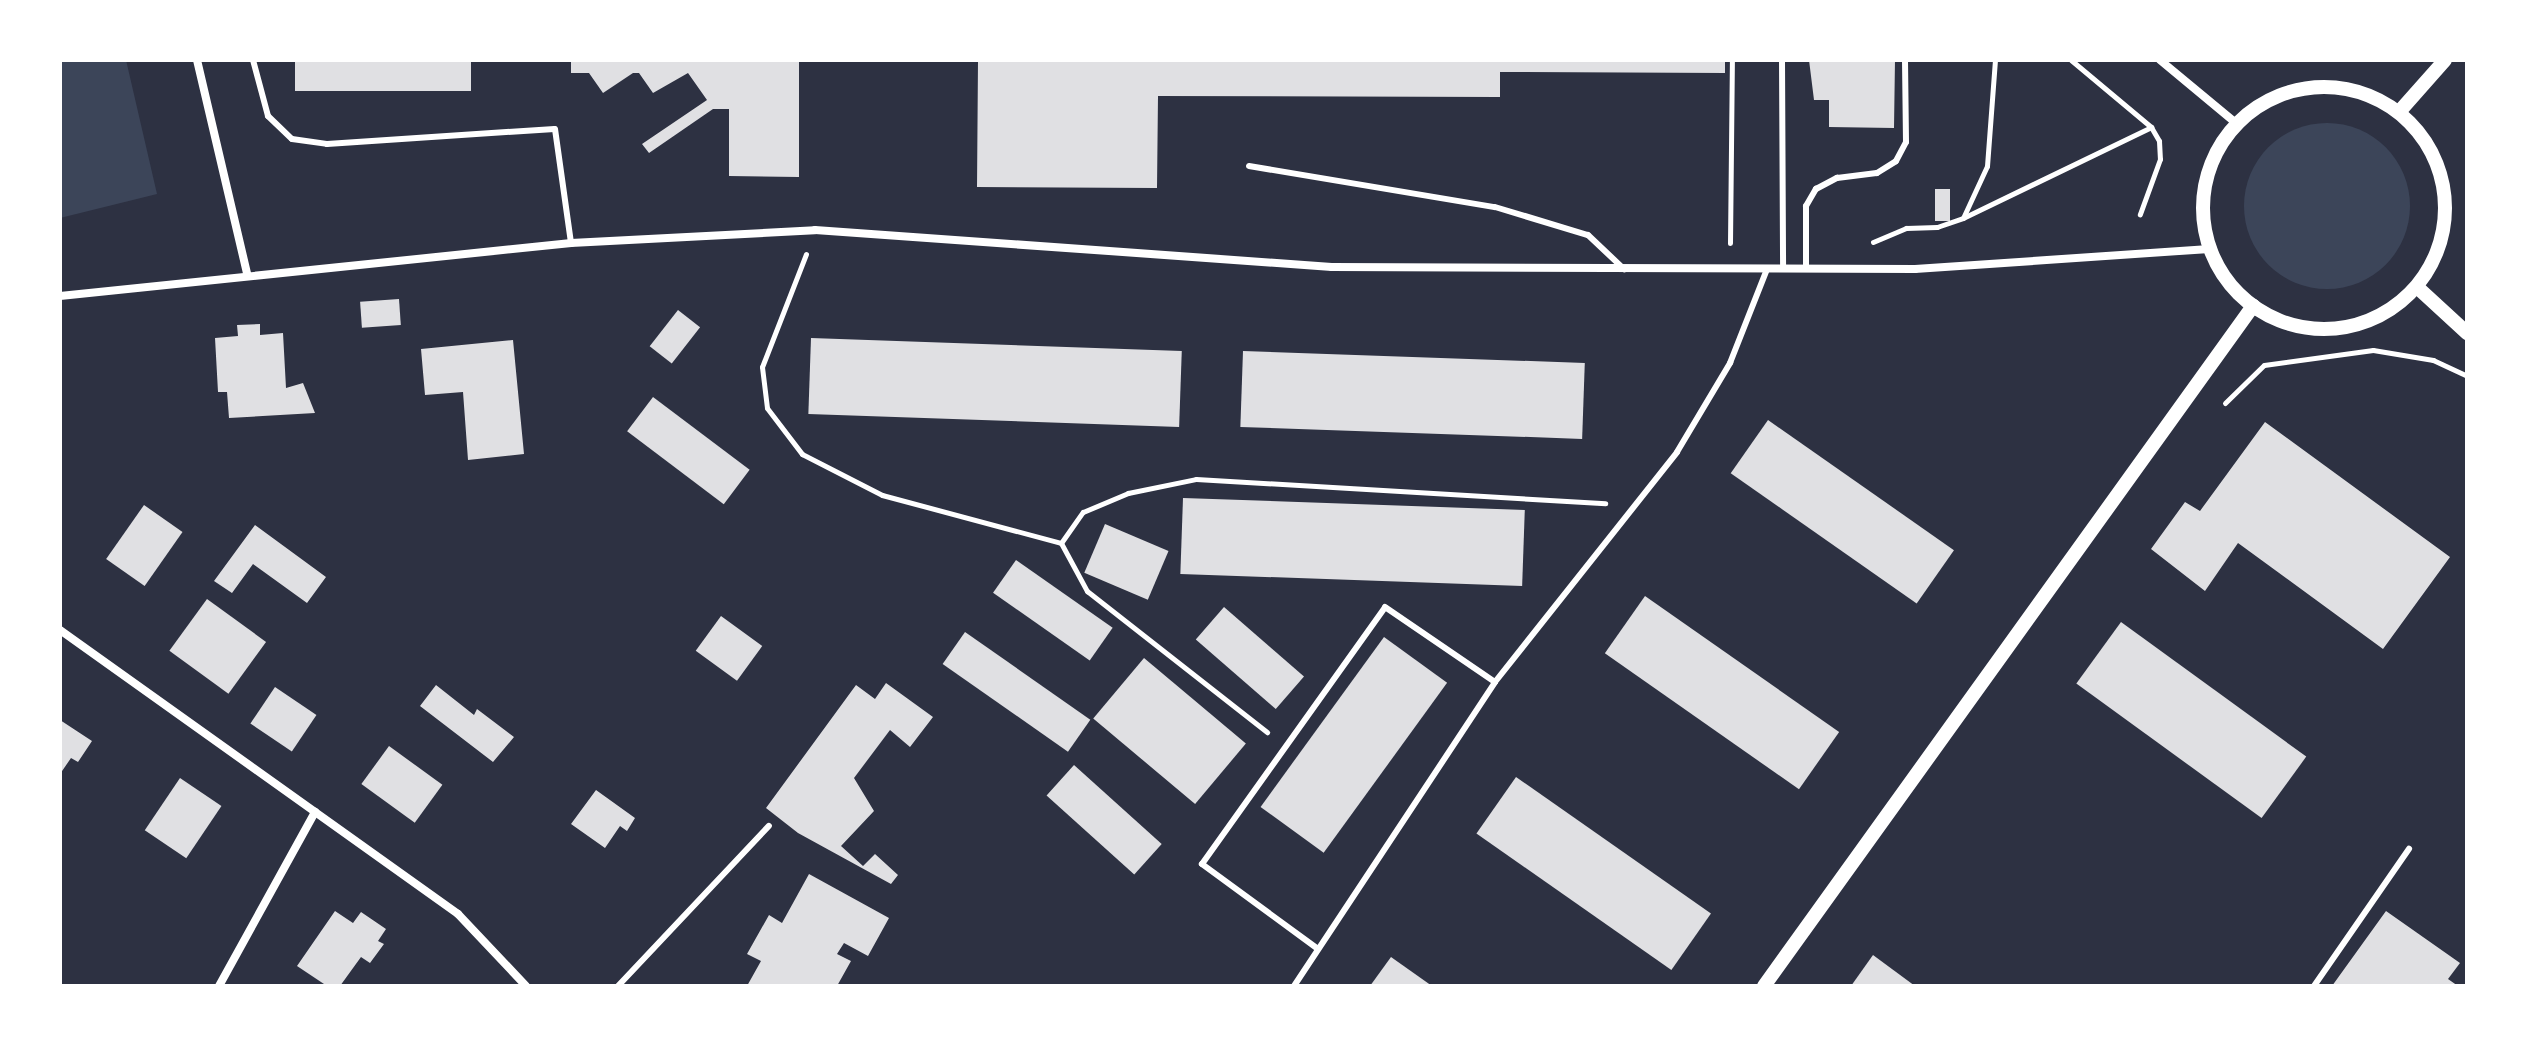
<!DOCTYPE html>
<style>
body{margin:0}
#map{position:relative;width:2527px;height:1046px;overflow:hidden;background:#2d3142;font-family:"Sofia Sans Condensed",sans-serif}
div>[style]{position:absolute}
.green>*{inset:0;background:#3c4559}
.round{border-radius:50%}
.building>*{inset:0;background:#e0e0e3;transform-origin:0 0}
.path>*{height:5px;margin:-2.5px;padding:0 2.5px;transform-origin:2.5px;border-radius:2.5px;background:#fff}
.service>*{height:6px;margin:-3px;padding:0 3px;transform-origin:3px;border-radius:3px;background:#fff}
.minor>*{height:8px;margin:-4px;padding:0 4px;transform-origin:4px;border-radius:4px;background:#fff}
.tertiary>*{height:14px;margin:-7px;padding:0 7px;transform-origin:7px;border-radius:7px;background:#fff}
.tertiary>.ring{margin:-7px;padding:0;box-sizing:content-box;background:none;border:14px solid #fff;border-radius:50%}
span{translate:-50% -50%;white-space:nowrap;text-align:center;line-height:1.15;-webkit-text-stroke:6px #fff;paint-order:stroke}
.frame{position:absolute;inset:0;border:62px solid #fff;pointer-events:none}
</style>
<div id="map">
<div class="green">
<div style="clip-path:polygon(60px 60px,126px 60px,157px 194px,60px 218px)"></div>
<div class="round" style="left:2244px;top:123px;width:166px;height:166px"></div>
</div>
<div class="building">
<div style="left:295px;top:60px;width:176px;height:31px"></div>
<div style="clip-path:polygon(571px 60px,799px 60px,799px 177px,729px 176px,729px 109px,713px 109px,649px 153px,642px 144px,707px 100px,688px 73px,653px 93px,639px 73px,633px 73px,603px 93px,589px 73px,571px 73px)"></div>
<div style="clip-path:polygon(978px 60px,1725px 60px,1725px 73px,1500px 72px,1500px 97px,1158px 96px,1157px 188px,977px 187px)"></div>
<div style="clip-path:polygon(1809px 60px,1895px 60px,1894px 128px,1829px 127px,1829px 100px,1814px 100px)"></div>
<div style="left:1935px;top:189px;width:15px;height:32px"></div>
<div style="left:399px;top:299px;width:26px;height:39px;rotate:86deg"></div>
<div style="left:678px;top:310px;width:28px;height:46px;rotate:38deg"></div>
<div style="clip-path:polygon(260px 324px,260px 335px,283px 333px,286px 388px,303px 383px,315px 413px,229px 418px,227px 392px,218px 392px,215px 338px,238px 336px,237px 325px)"></div>
<div style="left:811px;top:338px;width:371px;height:76px;rotate:2deg"></div>
<div style="clip-path:polygon(513px 340px,524px 454px,468px 460px,463px 392px,425px 395px,421px 349px)"></div>
<div style="left:1243px;top:351px;width:342px;height:76px;rotate:2deg"></div>
<div style="left:653px;top:397px;width:121px;height:43px;rotate:37deg"></div>
<div style="left:1768px;top:420px;width:227px;height:65px;rotate:35deg"></div>
<div style="clip-path:polygon(2265px 422px,2450px 557px,2383px 649px,2238px 543px,2205px 591px,2151px 549px,2185px 502px,2200px 511px)"></div>
<div style="left:1183px;top:498px;width:342px;height:76px;rotate:2deg"></div>
<div style="left:144px;top:505px;width:47px;height:66px;rotate:35deg"></div>
<div style="left:1105px;top:524px;width:69px;height:53px;rotate:23deg"></div>
<div style="clip-path:polygon(255px 525px,326px 577px,307px 603px,253px 564px,232px 593px,214px 581px)"></div>
<div style="left:1016px;top:560px;width:118px;height:40px;rotate:35deg"></div>
<div style="left:1645px;top:596px;width:237px;height:70px;rotate:35deg"></div>
<div style="left:207px;top:599px;width:73px;height:64px;rotate:36deg"></div>
<div style="left:1224px;top:607px;width:106px;height:43px;rotate:41deg"></div>
<div style="left:721px;top:616px;width:51px;height:43px;rotate:36deg"></div>
<div style="left:2121px;top:622px;width:229px;height:76px;rotate:36deg"></div>
<div style="left:965px;top:632px;width:153px;height:39px;rotate:35deg"></div>
<div style="left:1384px;top:637px;width:78px;height:210px;rotate:36deg"></div>
<div style="left:1144px;top:658px;width:133px;height:79px;rotate:40deg"></div>
<div style="clip-path:polygon(886px 683px,933px 717px,910px 747px,890px 730px,854px 778px,874px 811px,841px 846px,863px 866px,875px 854px,898px 875px,891px 884px,798px 833px,766px 808px,856px 685px,875px 699px)"></div>
<div style="clip-path:polygon(436px 685px,474px 715px,477px 709px,514px 737px,493px 762px,420px 706px)"></div>
<div style="left:275px;top:687px;width:50px;height:44px;rotate:34deg"></div>
<div style="clip-path:polygon(60px 720px,92px 741px,78px 762px,71px 758px,60px 774px)"></div>
<div style="left:389px;top:746px;width:66px;height:47px;rotate:36deg"></div>
<div style="left:1074px;top:765px;width:118px;height:41px;rotate:42deg"></div>
<div style="left:1516px;top:777px;width:238px;height:69px;rotate:35deg"></div>
<div style="left:180px;top:778px;width:50px;height:63px;rotate:34deg"></div>
<div style="clip-path:polygon(596px 790px,635px 818px,627px 831px,620px 826px,605px 848px,571px 824px)"></div>
<div style="clip-path:polygon(809px 874px,889px 918px,868px 956px,844px 943px,837px 954px,851px 961px,837px 986px,747px 986px,761px 961px,747px 954px,769px 915px,782px 923px)"></div>
<div style="clip-path:polygon(335px 911px,353px 923px,361px 912px,386px 929px,378px 941px,384px 944px,370px 963px,361px 957px,340px 986px,327px 986px,297px 966px)"></div>
<div style="clip-path:polygon(2386px 911px,2460px 963px,2448px 979px,2458px 986px,2332px 986px)"></div>
<div style="clip-path:polygon(1873px 955px,1915px 986px,1851px 986px)"></div>
<div style="clip-path:polygon(1391px 957px,1432px 986px,1370px 986px)"></div>
</div>
<div class="path">
<div style="left:2071px;top:60px;width:104px;rotate:39.9deg"></div>
<div style="left:2151px;top:127px;width:16px;rotate:60deg"></div>
<div style="left:2159px;top:141px;width:18px;rotate:87deg"></div>
<div style="left:2160px;top:159px;width:59px;rotate:110deg"></div>
<div style="left:1965px;top:217px;width:207px;rotate:-25.8deg"></div>
<div style="left:1873px;top:242px;width:36px;rotate:-23deg"></div>
<div style="left:1906px;top:228px;width:31px;rotate:-2deg"></div>
<div style="left:1937px;top:227px;width:28px;rotate:-19deg"></div>
<div style="left:1963px;top:218px;width:57px;rotate:-65.2deg"></div>
<div style="left:1987px;top:166px;width:106px;rotate:-85.7deg"></div>
<div style="left:1730px;top:243px;width:183px;rotate:-89.4deg"></div>
<div style="left:806px;top:254px;width:121px;rotate:111.3deg"></div>
<div style="left:762px;top:367px;width:41px;rotate:83deg"></div>
<div style="left:767px;top:408px;width:58px;rotate:52.7deg"></div>
<div style="left:802px;top:454px;width:90px;rotate:27.1deg"></div>
<div style="left:882px;top:495px;width:185px;rotate:15deg"></div>
<div style="left:1061px;top:543px;width:38px;rotate:-55deg"></div>
<div style="left:1083px;top:512px;width:49px;rotate:-22.9deg"></div>
<div style="left:1128px;top:493px;width:69px;rotate:-11.6deg"></div>
<div style="left:1196px;top:479px;width:410px;rotate:3.4deg"></div>
<div style="left:2225px;top:403px;width:54px;rotate:-44.3deg"></div>
<div style="left:2264px;top:365px;width:110px;rotate:-7.8deg"></div>
<div style="left:2373px;top:350px;width:61px;rotate:9.5deg"></div>
<div style="left:2433px;top:360px;width:38px;rotate:25deg"></div>
<div style="left:1061px;top:543px;width:55px;rotate:61.6deg"></div>
<div style="left:1087px;top:591px;width:229px;rotate:38.1deg"></div>
</div>
<div class="service">
<div style="left:253px;top:60px;width:58px;rotate:75deg"></div>
<div style="left:268px;top:116px;width:33px;rotate:44deg"></div>
<div style="left:292px;top:139px;width:35px;rotate:8deg"></div>
<div style="left:327px;top:144px;width:228px;rotate:-3.8deg"></div>
<div style="left:555px;top:129px;width:115px;rotate:82deg"></div>
<div style="left:1782px;top:60px;width:209px;rotate:89.7deg"></div>
<div style="left:1249px;top:166px;width:249px;rotate:9.5deg"></div>
<div style="left:1495px;top:207px;width:97px;rotate:16.8deg"></div>
<div style="left:1588px;top:235px;width:50px;rotate:43.4deg"></div>
<div style="left:1806px;top:269px;width:63px;rotate:-90deg"></div>
<div style="left:1806px;top:206px;width:20px;rotate:-60deg"></div>
<div style="left:1816px;top:189px;width:24px;rotate:-28deg"></div>
<div style="left:1837px;top:178px;width:40px;rotate:-7.1deg"></div>
<div style="left:1877px;top:173px;width:22px;rotate:-32deg"></div>
<div style="left:1896px;top:161px;width:21px;rotate:-62deg"></div>
<div style="left:1906px;top:142px;width:82px;rotate:-90.7deg"></div>
<div style="left:1318px;top:949px;width:144px;rotate:-143.8deg"></div>
<div style="left:1202px;top:864px;width:315px;rotate:-54.5deg"></div>
<div style="left:1385px;top:607px;width:133px;rotate:34.3deg"></div>
<div style="left:618px;top:986px;width:220px;rotate:-46.7deg"></div>
<div style="left:1294px;top:986px;width:364px;rotate:-56.5deg"></div>
<div style="left:1495px;top:682px;width:293px;rotate:-51.6deg"></div>
<div style="left:1677px;top:452px;width:104px;rotate:-59.2deg"></div>
<div style="left:1730px;top:363px;width:101px;rotate:-68.5deg"></div>
<div style="left:2314px;top:986px;width:167px;rotate:-55.3deg"></div>
</div>
<div class="minor">
<div style="left:197px;top:60px;width:219px;rotate:76.8deg"></div>
<div style="left:2160px;top:60px;width:100px;rotate:39.7deg"></div>
<div style="left:60px;top:296px;width:514px;rotate:-5.92deg"></div>
<div style="left:571px;top:243px;width:244px;rotate:-3deg"></div>
<div style="left:815px;top:230px;width:518px;rotate:4.09deg"></div>
<div style="left:1332px;top:267px;width:583px;rotate:0.2deg"></div>
<div style="left:1915px;top:269px;width:295px;rotate:-3.9deg"></div>
<div style="left:60px;top:630px;width:489px;rotate:35.5deg"></div>
<div style="left:458px;top:914px;width:99px;rotate:46.6deg"></div>
<div style="left:219px;top:986px;width:199px;rotate:-61.1deg"></div>
</div>
<div class="tertiary">
<div class="ring" style="left:2203px;top:87px;width:228px;height:228px"></div>
<div style="left:2399px;top:112px;width:69px;rotate:-48.5deg"></div>
<div style="left:2417px;top:287px;width:68px;rotate:42.6deg"></div>
<div style="left:1764px;top:986px;width:838px;rotate:-54.28deg"></div>
</div>
<div class="frame"></div>
</div>
